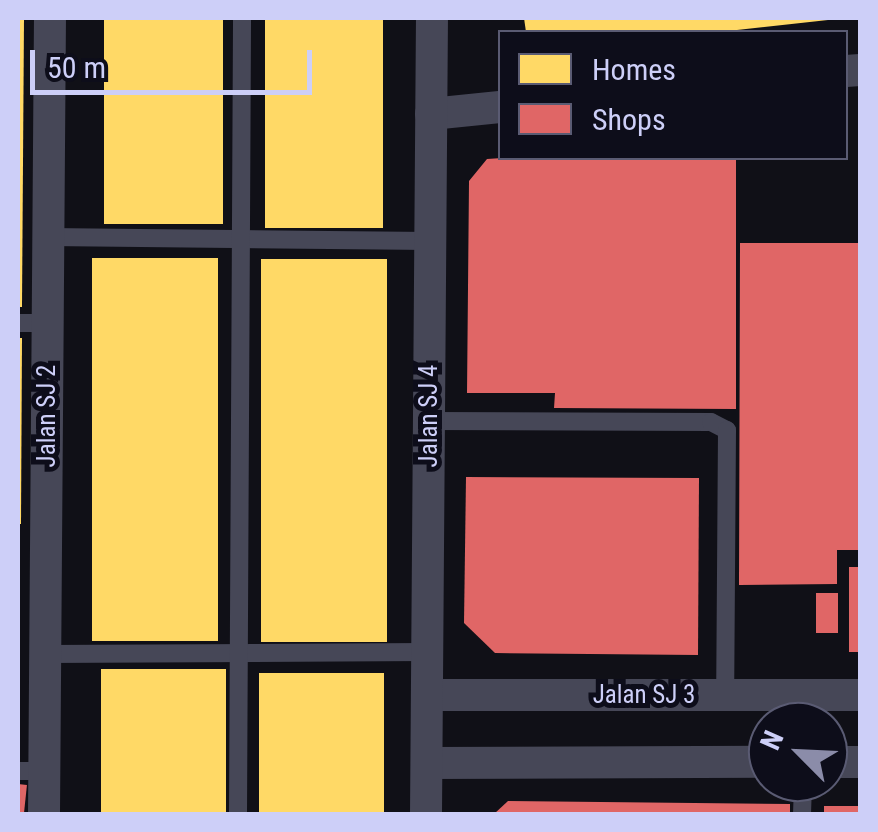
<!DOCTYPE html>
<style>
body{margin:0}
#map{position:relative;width:878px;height:832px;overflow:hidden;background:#101017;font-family:"Roboto Condensed",sans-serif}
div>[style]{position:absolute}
.homes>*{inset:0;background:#ffd966;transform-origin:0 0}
.shops>*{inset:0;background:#e06666;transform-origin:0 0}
.lane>*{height:18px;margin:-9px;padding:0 9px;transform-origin:9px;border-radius:9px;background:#464757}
.street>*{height:32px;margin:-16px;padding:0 16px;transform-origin:16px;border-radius:16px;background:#464757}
span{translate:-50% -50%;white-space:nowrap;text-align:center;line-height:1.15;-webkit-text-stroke:10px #0d0d1a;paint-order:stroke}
.street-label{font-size:25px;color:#cdcff8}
.frame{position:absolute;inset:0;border:20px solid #cdcff8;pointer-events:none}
.legend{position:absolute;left:498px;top:30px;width:350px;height:130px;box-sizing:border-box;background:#0d0d1a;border:2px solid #5a5b73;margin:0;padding:12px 18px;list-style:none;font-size:30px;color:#cdcff8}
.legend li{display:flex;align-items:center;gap:20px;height:50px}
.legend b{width:50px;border:2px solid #5a5b73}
.north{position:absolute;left:748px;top:702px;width:100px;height:100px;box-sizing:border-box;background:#0d0d1a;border:2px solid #5a5b73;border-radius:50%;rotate:294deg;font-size:28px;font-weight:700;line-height:40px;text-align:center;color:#cdcff8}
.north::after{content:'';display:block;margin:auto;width:35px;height:45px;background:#8b8ca9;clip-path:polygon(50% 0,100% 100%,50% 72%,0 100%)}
.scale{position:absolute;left:30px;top:50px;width:282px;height:45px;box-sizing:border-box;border:5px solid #cdcff8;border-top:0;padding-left:12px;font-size:30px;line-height:35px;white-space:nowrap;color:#cdcff8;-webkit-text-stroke:8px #0d0d1a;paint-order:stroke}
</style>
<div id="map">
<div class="homes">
<div style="clip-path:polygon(18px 18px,24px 18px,22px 307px,18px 307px)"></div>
<div style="left:104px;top:18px;width:119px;height:206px"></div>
<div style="left:265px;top:18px;width:118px;height:210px"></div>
<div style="clip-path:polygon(524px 18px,828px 18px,828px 20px,719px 32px,526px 32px)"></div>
<div style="left:92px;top:258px;width:126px;height:383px"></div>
<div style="left:261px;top:259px;width:126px;height:383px"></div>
<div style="clip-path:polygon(18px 338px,22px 338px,21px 524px,18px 524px)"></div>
<div style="left:101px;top:669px;width:125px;height:145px"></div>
<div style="left:259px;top:673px;width:125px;height:141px"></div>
</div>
<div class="shops">
<div style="clip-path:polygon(502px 158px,736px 158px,736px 409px,554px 408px,555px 393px,467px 393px,469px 181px,487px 159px)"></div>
<div style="clip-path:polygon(740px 243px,860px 243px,860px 550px,837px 550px,837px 584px,739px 585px)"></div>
<div style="clip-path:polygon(466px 477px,699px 478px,698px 655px,495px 653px,464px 623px)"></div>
<div style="left:849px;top:567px;width:11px;height:85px"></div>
<div style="left:816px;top:593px;width:22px;height:40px"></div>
<div style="left:18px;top:784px;width:9px;height:30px;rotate:6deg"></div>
<div style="clip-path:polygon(508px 801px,790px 804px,790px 814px,494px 814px)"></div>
<div style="left:824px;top:806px;width:36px;height:8px"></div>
</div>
<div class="lane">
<div style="left:48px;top:237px;width:382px;rotate:0.6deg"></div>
<div style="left:18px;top:323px;width:30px"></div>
<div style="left:429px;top:421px;width:282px;rotate:0.2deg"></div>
<div style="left:711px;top:422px;width:18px;rotate:27deg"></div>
<div style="left:727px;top:430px;width:265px;rotate:90.4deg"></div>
<div style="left:45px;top:654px;width:382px;rotate:-0.3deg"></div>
<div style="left:18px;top:771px;width:26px"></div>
<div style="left:238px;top:814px;width:796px;rotate:-89.71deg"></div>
<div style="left:802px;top:814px;width:32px;rotate:-88deg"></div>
</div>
<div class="street">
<div style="left:846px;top:71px;width:14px;rotate:-4deg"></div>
<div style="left:431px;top:114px;width:69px;rotate:-5.8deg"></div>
<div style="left:427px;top:695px;width:433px"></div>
<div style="left:828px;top:762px;width:32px"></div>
<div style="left:427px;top:763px;width:341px;rotate:-0.2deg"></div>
<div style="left:44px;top:814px;width:796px;rotate:-89.57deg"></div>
<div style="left:426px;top:814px;width:796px;rotate:-89.57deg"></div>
</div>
<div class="street-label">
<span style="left:47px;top:416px;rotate:-90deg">Jalan SJ 2</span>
<span style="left:429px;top:416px;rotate:-90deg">Jalan SJ 4</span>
<span style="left:644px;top:695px">Jalan SJ 3</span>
</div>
<div class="frame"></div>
<ul class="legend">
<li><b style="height:28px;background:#ffd966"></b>Homes</li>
<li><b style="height:28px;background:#e06666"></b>Shops</li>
</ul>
<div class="north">N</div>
<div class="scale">50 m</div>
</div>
